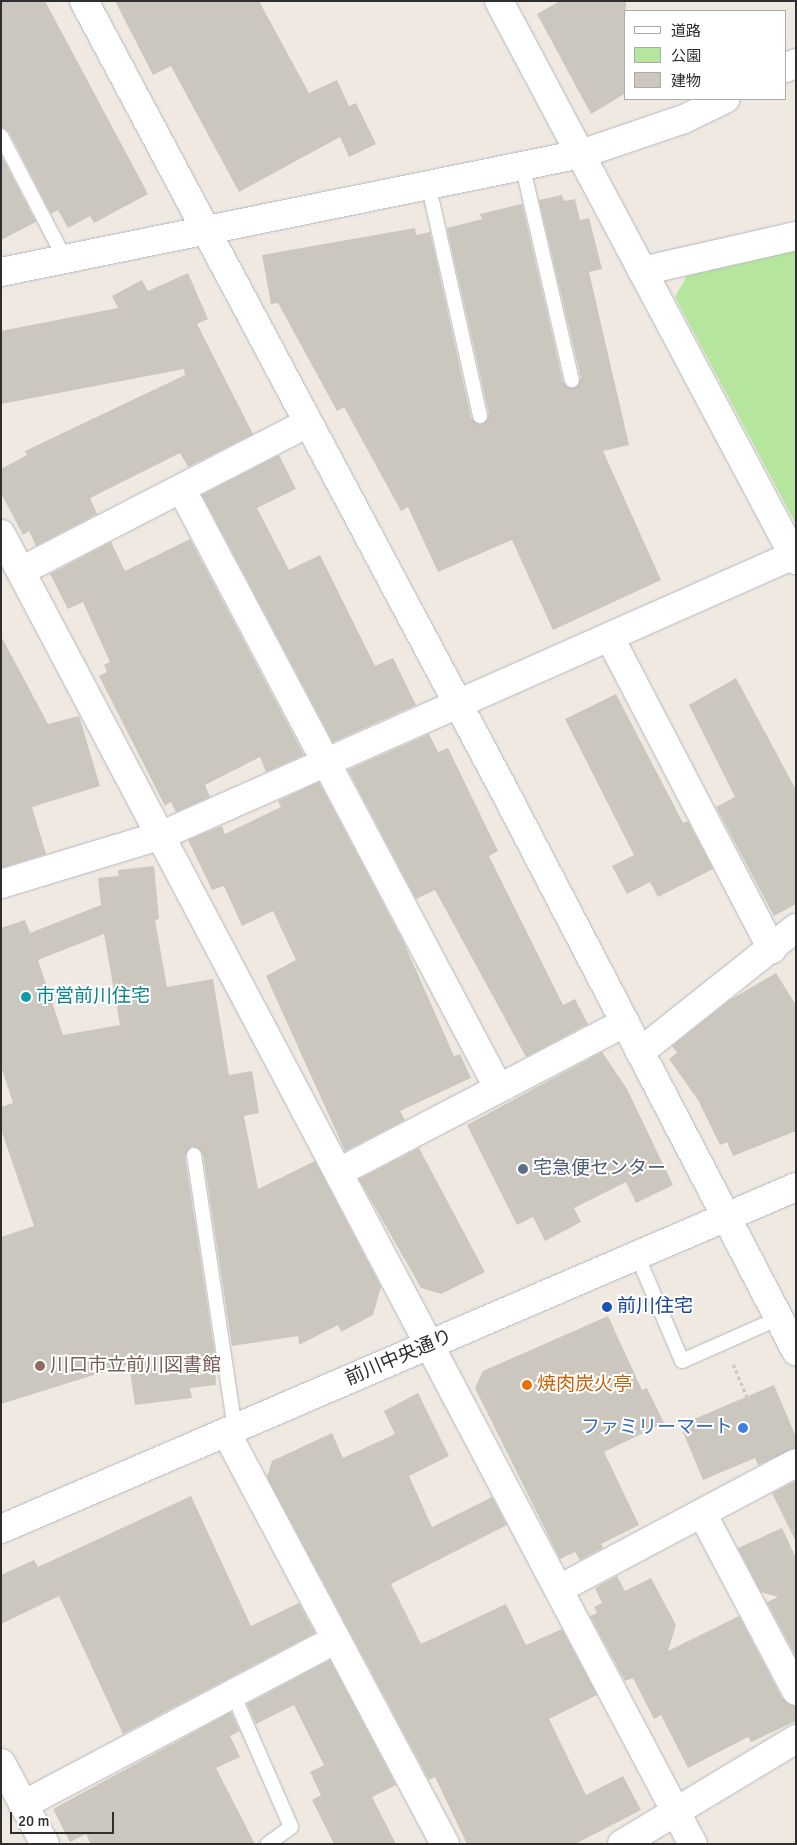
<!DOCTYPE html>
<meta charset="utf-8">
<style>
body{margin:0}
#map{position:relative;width:797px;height:1845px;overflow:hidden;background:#efe9e1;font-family:Signika,"Noto Sans JP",sans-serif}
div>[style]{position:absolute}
.green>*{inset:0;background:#b6e59e}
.building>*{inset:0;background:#cbc7bf}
.path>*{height:3px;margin-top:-1.5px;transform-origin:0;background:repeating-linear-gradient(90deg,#c9c9c9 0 4px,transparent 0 6.5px)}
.roads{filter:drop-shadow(0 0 1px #b4b7c1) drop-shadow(0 0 1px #b4b7c1)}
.service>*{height:14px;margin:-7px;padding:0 7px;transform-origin:7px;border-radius:7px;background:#fff}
.minor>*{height:28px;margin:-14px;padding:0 14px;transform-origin:14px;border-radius:14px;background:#fff}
.tertiary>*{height:28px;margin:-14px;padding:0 14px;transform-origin:14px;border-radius:14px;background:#fff}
.dots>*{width:14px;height:14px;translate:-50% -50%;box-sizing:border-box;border:2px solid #fff;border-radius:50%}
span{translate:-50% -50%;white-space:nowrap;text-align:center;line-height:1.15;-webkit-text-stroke:4px #fff;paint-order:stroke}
.culture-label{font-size:19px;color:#0d838f}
.left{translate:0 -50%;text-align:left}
.service-label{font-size:19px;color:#4e5e75}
.transit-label{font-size:19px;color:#164399}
.street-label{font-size:19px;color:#2e2e2e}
.education-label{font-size:19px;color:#785e54}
.food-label{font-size:19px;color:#c56008}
.shop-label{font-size:19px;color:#366cbe}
.right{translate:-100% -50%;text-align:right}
.frame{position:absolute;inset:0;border:2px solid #2e2e2e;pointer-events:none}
.legend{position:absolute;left:624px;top:10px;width:162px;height:90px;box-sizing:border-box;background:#fff;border:1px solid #ababab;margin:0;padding:6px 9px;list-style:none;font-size:15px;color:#2e2e2e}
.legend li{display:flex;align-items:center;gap:10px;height:25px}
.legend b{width:25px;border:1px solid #ababab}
.scale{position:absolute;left:10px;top:1812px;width:104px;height:22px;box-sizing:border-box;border:2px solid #2e2e2e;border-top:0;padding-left:6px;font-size:15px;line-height:18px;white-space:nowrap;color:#2e2e2e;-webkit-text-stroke:4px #fff;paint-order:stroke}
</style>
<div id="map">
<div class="green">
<div style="clip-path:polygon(796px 251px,796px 524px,675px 297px,687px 276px)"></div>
</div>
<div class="building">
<div style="clip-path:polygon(1px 1px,45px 1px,148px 194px,94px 223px,90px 216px,68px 228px,58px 210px,51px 214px,9px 132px,1px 127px)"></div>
<div style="clip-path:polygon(115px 1px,259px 1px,309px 93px,337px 80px,349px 106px,356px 103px,376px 144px,349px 157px,340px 137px,239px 192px,171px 66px,153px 75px)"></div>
<div style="clip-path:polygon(560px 1px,626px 1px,626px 93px,591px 114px,537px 14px)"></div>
<div style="clip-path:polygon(1px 155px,36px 222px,1px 240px)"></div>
<div style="clip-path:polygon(562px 195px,564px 201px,575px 199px,580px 220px,589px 218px,602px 269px,589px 272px,629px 445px,603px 451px,661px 580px,553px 630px,512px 540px,438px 572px,408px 507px,401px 511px,344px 407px,337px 411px,278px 303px,271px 304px,262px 255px,415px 228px,416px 235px,430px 232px,471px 418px,481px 425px,489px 414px,447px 228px,482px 219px,480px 214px,522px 204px,563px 382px,574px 388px,581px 378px,539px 200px)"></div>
<div style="clip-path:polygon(188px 273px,208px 319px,197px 324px,253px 434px,188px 467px,180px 453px,90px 498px,97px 514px,36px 546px,29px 531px,23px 535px,1px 493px,1px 469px,27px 455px,25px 451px,185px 375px,184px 369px,1px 404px,1px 331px,118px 308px,112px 296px,142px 280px,148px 291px)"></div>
<div style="clip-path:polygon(279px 455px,296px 489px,257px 508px,289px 570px,320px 555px,375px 666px,393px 658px,416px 705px,333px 742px,202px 495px)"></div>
<div style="clip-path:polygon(190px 539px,304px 755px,266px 772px,260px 757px,205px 785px,210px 797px,176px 812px,171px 802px,165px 806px,99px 676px,107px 672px,104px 665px,110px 662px,83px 602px,68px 609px,50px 574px,111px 542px,125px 571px)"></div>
<div style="clip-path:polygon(1px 636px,48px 724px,79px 716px,100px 786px,32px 807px,46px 854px,1px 868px)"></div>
<div style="clip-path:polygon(736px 678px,796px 790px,796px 904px,774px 916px,716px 807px,735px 797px,689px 705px)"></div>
<div style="clip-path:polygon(616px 694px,683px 823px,688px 821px,713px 869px,658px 897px,650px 882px,627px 894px,612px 866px,634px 855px,565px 719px)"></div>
<div style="clip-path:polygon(429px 734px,438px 752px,448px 748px,498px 851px,489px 856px,563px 1005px,575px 999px,588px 1024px,526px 1057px,435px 890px,416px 899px,348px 770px)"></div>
<div style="clip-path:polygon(319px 782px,404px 943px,454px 1056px,460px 1054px,471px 1078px,400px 1111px,405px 1120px,345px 1151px,266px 976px,296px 960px,273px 911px,242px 926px,224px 886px,212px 890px,188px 840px,222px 826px,225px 834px,281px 807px,278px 801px)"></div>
<div style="clip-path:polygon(evenodd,154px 866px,159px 919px,155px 920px,167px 987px,213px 979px,229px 1075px,252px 1071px,259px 1113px,244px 1116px,258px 1189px,315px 1161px,381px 1287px,373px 1315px,341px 1332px,338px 1325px,299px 1345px,298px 1336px,232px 1346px,203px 1154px,192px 1146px,185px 1156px,214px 1349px,216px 1385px,190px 1388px,192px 1398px,135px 1405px,129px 1364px,1px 1404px,1px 1237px,34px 1226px,1px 1129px,1px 1107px,13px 1103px,1px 1066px,1px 928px,25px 920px,30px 933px,101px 905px,98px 878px,119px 876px,118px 870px,154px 866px,104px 934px,120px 1025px,63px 1035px,38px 960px,104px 934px)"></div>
<div style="clip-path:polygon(776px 973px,796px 1005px,796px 1131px,733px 1156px,727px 1142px,720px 1145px,698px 1100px,669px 1059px,677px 1053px,672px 1046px,730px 1000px)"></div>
<div style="clip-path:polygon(602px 1052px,627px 1089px,673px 1185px,636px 1203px,626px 1182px,574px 1208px,581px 1222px,545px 1241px,533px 1217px,517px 1225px,467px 1125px)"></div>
<div style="clip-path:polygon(419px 1148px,485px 1272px,441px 1294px,421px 1288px,359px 1179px)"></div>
<div style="clip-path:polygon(608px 1316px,642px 1390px,647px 1388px,664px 1423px,604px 1452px,639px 1525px,601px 1544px,603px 1548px,580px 1560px,575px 1552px,560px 1559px,475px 1388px,483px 1371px)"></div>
<div style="clip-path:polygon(774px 1385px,796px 1437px,796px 1448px,758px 1465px,755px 1458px,703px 1480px,680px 1425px)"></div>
<div style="clip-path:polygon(418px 1393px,449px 1456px,409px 1476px,432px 1527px,492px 1497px,507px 1525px,391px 1584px,421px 1644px,506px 1604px,526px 1645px,562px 1629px,597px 1695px,549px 1719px,586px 1795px,623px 1776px,641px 1810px,575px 1844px,467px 1844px,435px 1777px,429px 1780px,267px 1477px,272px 1461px,332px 1433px,343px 1458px,395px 1434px,384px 1411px)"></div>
<div style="clip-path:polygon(796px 1481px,796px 1542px,772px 1493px)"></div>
<div style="clip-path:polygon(191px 1496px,251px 1626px,299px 1603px,315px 1633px,123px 1734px,59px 1596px,1px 1624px,1px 1575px,34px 1560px,38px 1567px)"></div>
<div style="clip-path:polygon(782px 1528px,796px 1558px,796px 1657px,767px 1602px,778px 1597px,761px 1592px,738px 1548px)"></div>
<div style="clip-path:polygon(617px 1576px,625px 1591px,651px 1578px,676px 1625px,668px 1651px,739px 1616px,782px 1698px,796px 1707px,796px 1721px,751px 1742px,748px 1737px,688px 1768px,661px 1715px,654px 1719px,633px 1678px,625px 1681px,590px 1616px,597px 1613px,594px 1607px,602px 1603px,595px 1588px)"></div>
<div style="clip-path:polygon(330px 1660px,396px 1785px,372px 1797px,396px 1844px,334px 1844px,312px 1800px,321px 1795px,310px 1772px,324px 1765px,294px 1705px,256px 1724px,247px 1704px)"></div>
<div style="clip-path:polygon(231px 1712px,240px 1731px,230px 1736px,240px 1757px,216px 1768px,255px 1844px,91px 1844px,86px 1834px,70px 1842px,53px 1809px)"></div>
</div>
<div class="path">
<div style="left:733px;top:1364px;width:36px;rotate:67deg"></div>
</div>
<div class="roads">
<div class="service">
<div style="left:1px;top:136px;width:139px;rotate:62.5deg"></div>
<div style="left:522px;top:164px;width:222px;rotate:77deg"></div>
<div style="left:428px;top:183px;width:239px;rotate:77.4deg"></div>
<div style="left:194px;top:1155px;width:276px;rotate:81.5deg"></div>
<div style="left:637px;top:1255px;width:115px;rotate:67deg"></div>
<div style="left:682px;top:1361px;width:106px;rotate:-23.9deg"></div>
<div style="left:233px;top:1694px;width:145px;rotate:66.4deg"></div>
<div style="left:291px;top:1827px;width:29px;rotate:144deg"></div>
</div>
<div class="minor">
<div style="left:499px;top:1px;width:633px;rotate:62.02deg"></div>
<div style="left:786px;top:68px;width:11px;rotate:-27deg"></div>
<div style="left:642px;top:271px;width:158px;rotate:-12.8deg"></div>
<div style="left:1px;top:272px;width:592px;rotate:-11.5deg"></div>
<div style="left:581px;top:154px;width:109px;rotate:-18.8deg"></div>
<div style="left:684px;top:119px;width:46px;rotate:-26deg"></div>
<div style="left:182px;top:490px;width:675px;rotate:62.11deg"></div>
<div style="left:1px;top:534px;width:1482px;rotate:62.16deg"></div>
<div style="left:21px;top:571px;width:321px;rotate:-27.3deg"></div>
<div style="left:610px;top:638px;width:351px;rotate:62.5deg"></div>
<div style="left:1px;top:884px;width:168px;rotate:-16.9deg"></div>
<div style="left:162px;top:835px;width:693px;rotate:-23.9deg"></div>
<div style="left:640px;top:1052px;width:199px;rotate:-38.5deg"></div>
<div style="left:339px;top:1172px;width:322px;rotate:-27.6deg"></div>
<div style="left:226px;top:1432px;width:467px;rotate:62deg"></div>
<div style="left:703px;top:1515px;width:199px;rotate:62.1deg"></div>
<div style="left:559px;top:1589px;width:268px;rotate:-28deg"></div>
<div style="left:1px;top:1763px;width:92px;rotate:61.5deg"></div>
<div style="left:23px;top:1805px;width:354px;rotate:-27.9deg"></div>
<div style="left:622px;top:1844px;width:203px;rotate:-31.1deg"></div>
</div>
<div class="tertiary">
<div style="left:84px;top:1px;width:901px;rotate:61.98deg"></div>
<div style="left:507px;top:796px;width:626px;rotate:62.49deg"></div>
<div style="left:1px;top:1529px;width:865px;rotate:-23.28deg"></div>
</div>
</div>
<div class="dots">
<div style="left:26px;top:997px;background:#0f9aa8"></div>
<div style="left:523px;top:1169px;background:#5c6f8a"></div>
<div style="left:607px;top:1307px;background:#1a4fb4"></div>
<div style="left:40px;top:1366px;background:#8d6e63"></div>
<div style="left:527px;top:1385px;background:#e8710a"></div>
<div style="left:743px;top:1428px;background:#3f7fe0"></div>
</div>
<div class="culture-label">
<span class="left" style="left:36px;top:997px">市営前川住宅</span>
</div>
<div class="service-label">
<span class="left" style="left:533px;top:1169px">宅急便センター</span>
</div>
<div class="transit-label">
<span class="left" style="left:617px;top:1307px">前川住宅</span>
</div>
<div class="street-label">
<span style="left:399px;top:1358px;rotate:-23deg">前川中央通り</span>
</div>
<div class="education-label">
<span class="left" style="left:50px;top:1366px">川口市立前川図書館</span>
</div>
<div class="food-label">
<span class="left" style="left:537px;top:1385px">焼肉炭火亭</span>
</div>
<div class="shop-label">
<span class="right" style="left:733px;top:1428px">ファミリーマート</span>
</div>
<div class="frame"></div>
<ul class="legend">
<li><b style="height:6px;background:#fff"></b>道路</li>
<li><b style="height:14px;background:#b6e59e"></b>公園</li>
<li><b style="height:14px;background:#cbc7bf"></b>建物</li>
</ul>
<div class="scale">20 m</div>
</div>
